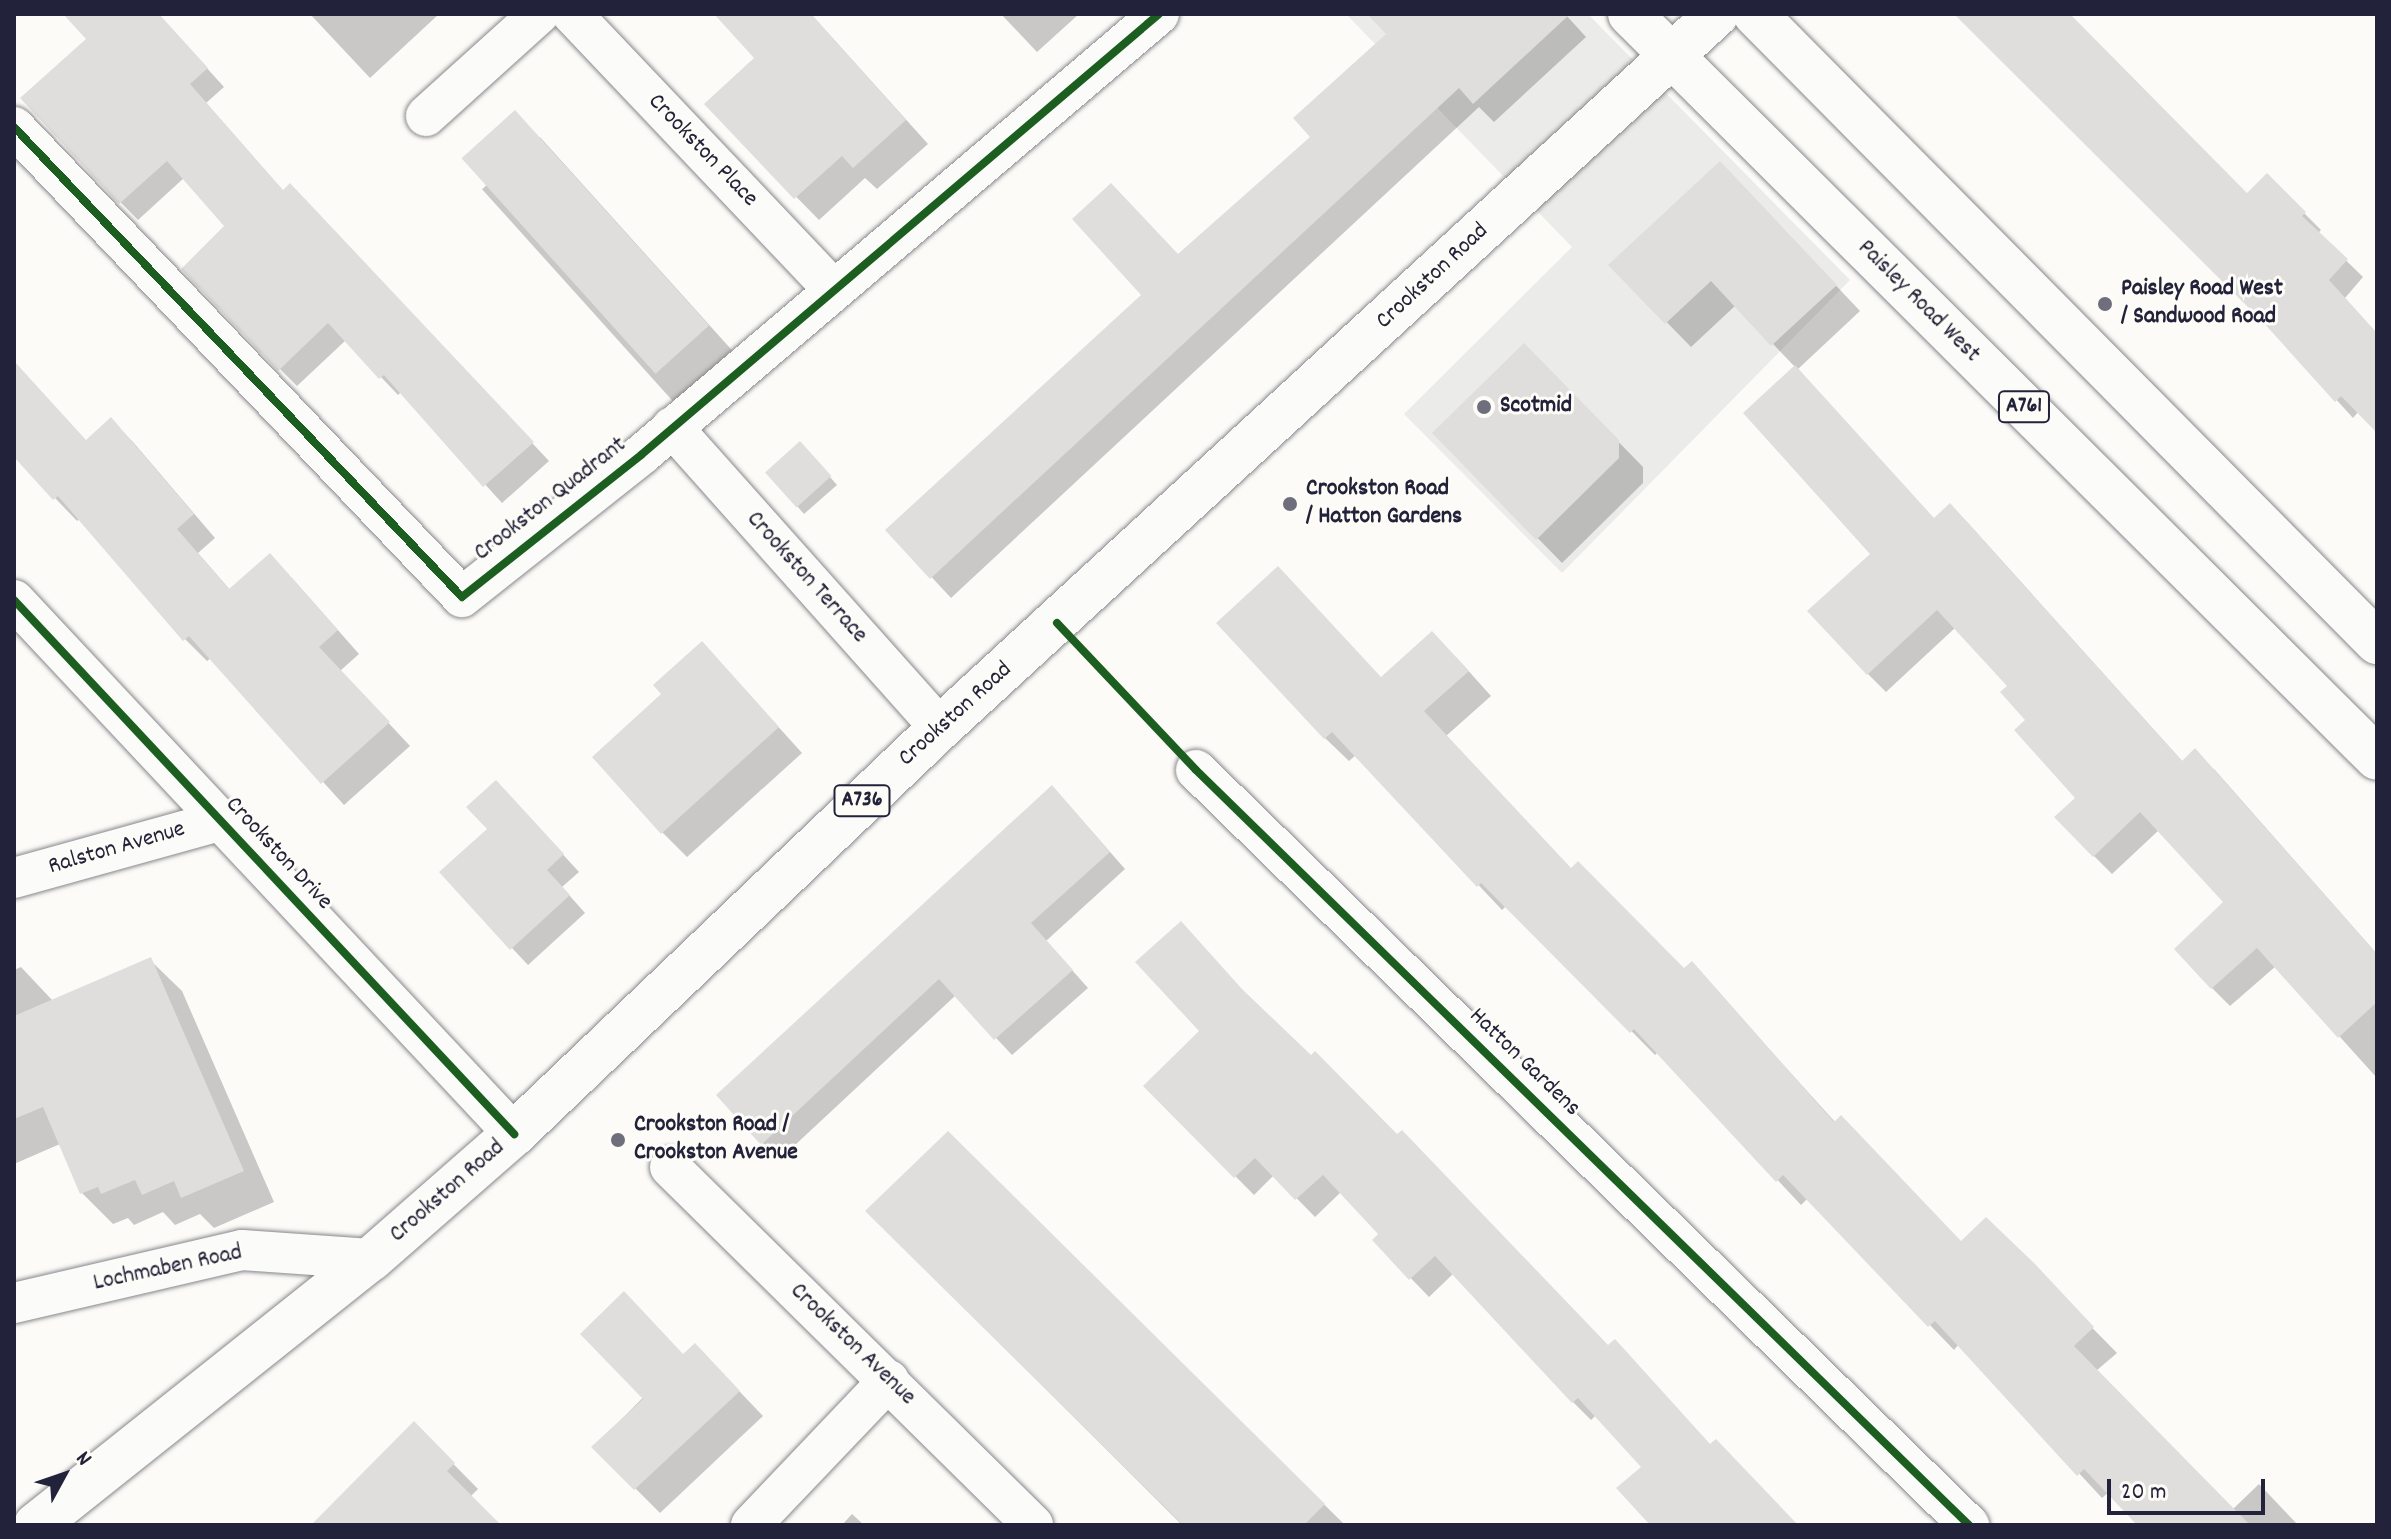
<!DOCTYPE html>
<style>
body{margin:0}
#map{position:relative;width:2391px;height:1539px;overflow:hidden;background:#fcfbf8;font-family:Dekko,sans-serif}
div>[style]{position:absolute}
.built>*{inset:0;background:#ebebe9}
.shadow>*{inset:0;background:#0003;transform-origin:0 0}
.building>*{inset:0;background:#dfdedd;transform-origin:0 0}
.roads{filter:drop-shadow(0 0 2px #88888c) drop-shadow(0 0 2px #88888c)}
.minor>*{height:40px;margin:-20px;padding:0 20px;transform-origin:20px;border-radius:20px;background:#fbfbf9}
.primary>*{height:44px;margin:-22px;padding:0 22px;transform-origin:22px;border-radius:22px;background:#fbfbf9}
.cycleway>*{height:8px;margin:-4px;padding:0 4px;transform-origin:4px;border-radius:4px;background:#1b5e20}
.dots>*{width:22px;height:22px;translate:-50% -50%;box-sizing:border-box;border:4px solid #fdfcf7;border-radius:50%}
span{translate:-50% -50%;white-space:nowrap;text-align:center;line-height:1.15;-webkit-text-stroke:6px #fdfcf7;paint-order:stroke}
.shield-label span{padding:2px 6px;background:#fdfcf7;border:2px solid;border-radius:6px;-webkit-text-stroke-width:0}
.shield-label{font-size:22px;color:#22223b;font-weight:700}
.street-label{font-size:24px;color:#22223b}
.poi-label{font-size:24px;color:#22223b;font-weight:700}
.left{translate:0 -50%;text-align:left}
.frame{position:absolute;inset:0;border:16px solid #22223b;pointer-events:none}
.north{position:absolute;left:24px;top:1435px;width:80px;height:80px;-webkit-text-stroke:6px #fdfcf7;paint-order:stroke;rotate:50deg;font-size:22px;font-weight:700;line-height:32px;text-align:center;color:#22223b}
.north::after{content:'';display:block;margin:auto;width:28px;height:36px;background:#22223b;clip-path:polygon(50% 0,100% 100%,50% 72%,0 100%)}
.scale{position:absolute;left:2107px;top:1479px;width:158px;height:36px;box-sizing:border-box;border:4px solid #22223b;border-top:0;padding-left:10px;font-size:24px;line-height:28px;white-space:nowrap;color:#22223b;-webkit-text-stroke:6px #fdfcf7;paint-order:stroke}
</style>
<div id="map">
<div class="built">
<div style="clip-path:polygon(1346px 14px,1588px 14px,1850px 280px,1562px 573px,1404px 414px,1572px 247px)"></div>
</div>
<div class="shadow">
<div style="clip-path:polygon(65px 14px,158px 14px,224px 87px,206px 103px,284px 192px,307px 203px,549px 461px,502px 503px,401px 392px,398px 395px,346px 340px,297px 386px,280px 369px,227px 226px,185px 177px,138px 220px,90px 171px,88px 40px)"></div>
<div style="clip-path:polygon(310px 14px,439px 14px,370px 78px)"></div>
<div style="clip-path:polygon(717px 14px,811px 14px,928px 144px,877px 189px,865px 178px,819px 220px,706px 105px,757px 58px)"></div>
<div style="clip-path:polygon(1001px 14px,1079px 14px,1037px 52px)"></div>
<div style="clip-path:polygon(1370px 14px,1565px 14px,1586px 37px,1494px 122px,1479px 107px,951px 598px,888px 530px,1313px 137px,1388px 34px)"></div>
<div style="clip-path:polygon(1959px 14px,2062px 14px,2247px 195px,2267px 176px,2321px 230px,2318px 233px,2363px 277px,2345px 298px,2377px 334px,2377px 430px,2359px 411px,2353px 418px,2263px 319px)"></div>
<div style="left:540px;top:137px;width:287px;height:78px;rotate:48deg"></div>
<div style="clip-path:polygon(1744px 188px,1860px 311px,1797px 370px,1934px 520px,1950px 505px,1968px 523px,2183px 762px,2214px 769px,2377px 954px,2377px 1078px,2276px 966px,2230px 1006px,2212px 988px,2226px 902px,2159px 830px,2112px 874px,2094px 856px,2077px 798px,2010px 686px,1956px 627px,1886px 692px,1868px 674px,1873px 554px,1795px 367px,1736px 305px,1691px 347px,1611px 265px)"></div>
<div style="clip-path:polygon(1524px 345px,1643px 467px,1643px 483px,1562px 563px,1435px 433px)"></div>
<div style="clip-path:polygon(14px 362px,87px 442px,111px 420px,133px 442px,215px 538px,198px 553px,231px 591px,292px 578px,359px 654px,340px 671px,410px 746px,344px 805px,211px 658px,207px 661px,185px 639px,80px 518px,77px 521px,14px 455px)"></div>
<div style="clip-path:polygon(808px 452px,837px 485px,804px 514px,768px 473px)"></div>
<div style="clip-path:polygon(1456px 657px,1491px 696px,1446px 736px,1571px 870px,1684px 971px,1692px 964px,1836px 1123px,1961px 1243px,1986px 1220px,2117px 1353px,2096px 1371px,2233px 1509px,2259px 1484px,2298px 1525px,2140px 1525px,2109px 1492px,2102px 1498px,1959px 1344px,1954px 1350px,1808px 1198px,1801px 1205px,1658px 1052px,1655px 1055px,1507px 905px,1502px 910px,1356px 755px,1349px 761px,1325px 738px,1382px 679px)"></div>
<div style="clip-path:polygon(726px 669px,802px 753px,687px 857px,662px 832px)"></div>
<div style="clip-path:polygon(512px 799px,579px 872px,562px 887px,585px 913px,528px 965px,512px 948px,490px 829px)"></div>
<div style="clip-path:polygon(1068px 804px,1125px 869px,1046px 941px,1088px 988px,1012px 1055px,956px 995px,779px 1160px,718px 1095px)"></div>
<div style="clip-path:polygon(150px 960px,182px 991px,274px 1202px,214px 1228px,200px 1214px,175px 1225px,163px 1212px,134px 1225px,128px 1218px,113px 1224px,82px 1193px,60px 1144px,14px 1164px,14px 970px,21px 967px,53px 1001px)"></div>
<div style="clip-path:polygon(1254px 1003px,1711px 1446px,1796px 1525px,1652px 1525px,1644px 1467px,1596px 1415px,1591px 1420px,1573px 1402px,1454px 1273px,1429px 1297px,1374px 1240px,1380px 1234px,1341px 1192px,1315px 1217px,1274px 1175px,1254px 1195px,1146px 1086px)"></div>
<div style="clip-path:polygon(948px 1133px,1345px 1525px,1182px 1525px,867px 1211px)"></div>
<div style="clip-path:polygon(684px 1356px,719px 1370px,763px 1416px,660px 1513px,594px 1447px)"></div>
<div style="clip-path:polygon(414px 1424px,478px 1489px,470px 1497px,498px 1525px,314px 1525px)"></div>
<div style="clip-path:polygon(852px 1514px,864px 1525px,842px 1525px)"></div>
</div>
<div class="building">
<div style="clip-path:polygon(63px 14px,159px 14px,208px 68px,190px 84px,283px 190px,290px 183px,534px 442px,483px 487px,384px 375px,379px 379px,328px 323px,278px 371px,181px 269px,224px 226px,167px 161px,119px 204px,20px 98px,86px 39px)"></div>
<div style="clip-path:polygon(714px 14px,811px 14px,906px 120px,853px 168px,842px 156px,794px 199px,704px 104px,754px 58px)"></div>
<div style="clip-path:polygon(1367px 14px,1570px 14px,1473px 104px,1459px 88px,930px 579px,885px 530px,1141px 295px,1072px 219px,1111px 183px,1178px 254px,1310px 137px,1293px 118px,1386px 34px)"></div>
<div style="clip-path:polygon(1954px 14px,2070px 14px,2247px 193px,2267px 173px,2306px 212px,2302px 216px,2348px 259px,2329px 280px,2377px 333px,2377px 433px,2341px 396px,2335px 402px,2262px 321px)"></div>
<div style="left:515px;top:110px;width:290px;height:72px;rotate:48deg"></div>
<div style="clip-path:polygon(1720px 161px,1837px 285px,1771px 346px,1711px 281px,1665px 324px,1608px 265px)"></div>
<div style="clip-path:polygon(1524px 343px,1619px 440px,1619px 458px,1536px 540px,1432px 433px)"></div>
<div style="clip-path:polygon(14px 361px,86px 440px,111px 417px,194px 514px,177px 529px,229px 589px,270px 553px,338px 630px,319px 647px,390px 722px,321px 784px,189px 636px,183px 641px,58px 496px,53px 500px,14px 457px)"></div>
<div style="clip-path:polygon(1795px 365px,1934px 518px,1950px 503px,2182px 761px,2195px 748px,2377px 954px,2377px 1002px,2338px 1038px,2257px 948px,2211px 989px,2174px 949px,2223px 902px,2140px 812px,2093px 857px,2054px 817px,2075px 798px,2014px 730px,2025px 720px,2000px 692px,2007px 686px,1937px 610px,1867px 675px,1807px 611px,1870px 554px,1743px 413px)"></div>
<div style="left:800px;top:441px;width:47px;height:47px;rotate:48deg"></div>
<div style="clip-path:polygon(1278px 566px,1381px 677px,1432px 631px,1469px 671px,1424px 711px,1571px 868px,1578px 861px,1684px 968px,1692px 961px,1834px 1122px,1841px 1115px,1961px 1241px,1986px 1217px,2035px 1264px,2094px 1327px,2074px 1346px,2250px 1525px,2137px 1525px,2084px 1469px,2077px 1476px,1935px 1321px,1928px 1327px,1783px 1175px,1776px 1182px,1634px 1029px,1630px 1033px,1481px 883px,1477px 887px,1332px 732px,1324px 739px,1216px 623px)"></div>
<div style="clip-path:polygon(702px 641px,779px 727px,661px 834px,592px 757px,661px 694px,653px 685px)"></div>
<div style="clip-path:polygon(496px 780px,564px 854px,547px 870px,570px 895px,510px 950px,439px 872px,487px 829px,466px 807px)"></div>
<div style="clip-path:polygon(1052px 785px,1110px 852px,1031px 923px,1073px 970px,994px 1040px,939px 979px,761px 1145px,716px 1095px)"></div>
<div style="clip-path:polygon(1181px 921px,1242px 989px,1311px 1055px,1315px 1051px,1397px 1134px,1402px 1130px,1608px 1345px,1615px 1339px,1710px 1444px,1716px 1439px,1798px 1525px,1650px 1525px,1616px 1488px,1641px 1467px,1578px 1398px,1572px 1403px,1435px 1256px,1409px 1280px,1372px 1240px,1378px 1234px,1323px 1175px,1295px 1200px,1255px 1158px,1234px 1178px,1143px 1086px,1199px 1031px,1135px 962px)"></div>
<div style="clip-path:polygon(151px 957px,244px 1171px,181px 1198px,174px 1181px,142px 1195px,135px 1180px,101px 1194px,98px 1187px,80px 1194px,43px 1107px,14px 1119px,14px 1016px)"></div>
<div style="clip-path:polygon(948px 1131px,1325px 1504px,1304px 1525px,1183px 1525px,865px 1211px)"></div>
<div style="clip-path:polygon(624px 1291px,683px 1354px,695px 1343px,740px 1391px,634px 1490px,591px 1447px,643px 1399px,580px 1334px)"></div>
<div style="clip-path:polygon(414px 1421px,455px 1463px,447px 1471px,501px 1525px,311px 1525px)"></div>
</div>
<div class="roads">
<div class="minor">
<div style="left:572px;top:14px;width:378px;rotate:46.5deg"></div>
<div style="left:426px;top:116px;width:152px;rotate:-42.1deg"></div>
<div style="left:14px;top:127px;width:649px;rotate:46.37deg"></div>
<div style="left:462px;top:597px;width:228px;rotate:-38.4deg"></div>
<div style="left:641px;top:455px;width:680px;rotate:-40.41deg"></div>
<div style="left:672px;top:427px;width:403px;rotate:48.3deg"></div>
<div style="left:14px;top:600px;width:732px;rotate:46.88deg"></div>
<div style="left:1196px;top:770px;width:1081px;rotate:44.33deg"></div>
<div style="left:14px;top:878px;width:213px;rotate:-15.5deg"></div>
<div style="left:670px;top:1167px;width:510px;rotate:44.6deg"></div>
<div style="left:14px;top:1303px;width:234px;rotate:-13.1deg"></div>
<div style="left:242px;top:1250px;width:129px;rotate:4deg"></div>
<div style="left:751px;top:1525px;width:200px;rotate:-46.4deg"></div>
</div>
<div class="primary">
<div style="left:1630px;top:14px;width:1054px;rotate:44.88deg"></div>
<div style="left:1755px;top:14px;width:884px;rotate:45.28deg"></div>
<div style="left:36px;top:1525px;width:428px;rotate:-38.5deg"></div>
<div style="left:371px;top:1259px;width:190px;rotate:-41.2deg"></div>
<div style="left:514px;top:1134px;width:588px;rotate:-43.62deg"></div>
<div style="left:940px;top:728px;width:1055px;rotate:-42.58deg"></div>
</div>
</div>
<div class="cycleway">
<div style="left:14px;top:127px;width:649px;rotate:46.37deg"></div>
<div style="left:462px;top:597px;width:228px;rotate:-38.4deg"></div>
<div style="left:641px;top:455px;width:680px;rotate:-40.41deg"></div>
<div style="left:14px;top:600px;width:732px;rotate:46.88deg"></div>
<div style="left:1057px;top:623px;width:202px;rotate:46.6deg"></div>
<div style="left:1196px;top:770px;width:1081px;rotate:44.33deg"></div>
</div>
<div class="dots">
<div style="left:2105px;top:304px;background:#6e6e7d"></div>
<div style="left:1484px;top:407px;background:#6e6e7d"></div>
<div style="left:1290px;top:504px;background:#6e6e7d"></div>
<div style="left:618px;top:1140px;background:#6e6e7d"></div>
</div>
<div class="shield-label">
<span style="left:2024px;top:407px">A761</span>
<span style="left:862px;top:801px">A736</span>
</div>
<div class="street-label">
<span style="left:702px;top:151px;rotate:46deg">Crookston Place</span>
<span style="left:1433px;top:277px;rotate:-43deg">Crookston Road</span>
<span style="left:1918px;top:302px;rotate:45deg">Paisley Road West</span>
<span style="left:551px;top:500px;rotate:-38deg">Crookston Quadrant</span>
<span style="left:806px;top:578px;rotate:48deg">Crookston Terrace</span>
<span style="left:956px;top:715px;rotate:-42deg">Crookston Road</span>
<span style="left:117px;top:849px;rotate:-16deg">Ralston Avenue</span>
<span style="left:278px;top:854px;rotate:47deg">Crookston Drive</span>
<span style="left:1524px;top:1063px;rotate:44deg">Hatton Gardens</span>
<span style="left:448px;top:1192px;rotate:-41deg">Crookston Road</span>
<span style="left:168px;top:1269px;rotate:-12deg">Lochmaben Road</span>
<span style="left:852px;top:1345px;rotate:44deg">Crookston Avenue</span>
</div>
<div class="poi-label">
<span class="left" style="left:2121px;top:304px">Paisley Road West<br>/ Sandwood Road</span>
<span class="left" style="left:1500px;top:407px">Scotmid</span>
<span class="left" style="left:1306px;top:504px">Crookston Road<br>/ Hatton Gardens</span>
<span class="left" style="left:634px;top:1140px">Crookston Road /<br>Crookston Avenue</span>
</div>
<div class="frame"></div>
<div class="north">N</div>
<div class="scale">20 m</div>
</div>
